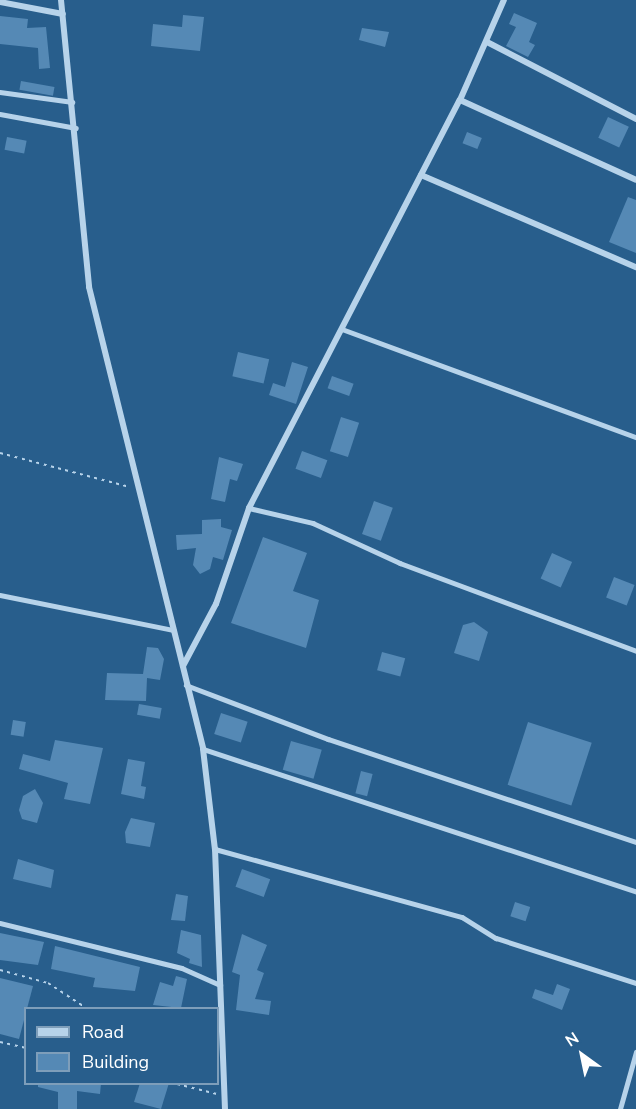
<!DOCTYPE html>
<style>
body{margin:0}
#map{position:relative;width:636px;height:1109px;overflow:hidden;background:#285e8c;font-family:"Nunito Sans",sans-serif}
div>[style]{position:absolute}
.building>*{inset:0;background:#5589b5;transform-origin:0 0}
.path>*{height:2px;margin-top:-1px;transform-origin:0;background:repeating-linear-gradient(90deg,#b7d3ea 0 3px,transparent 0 7.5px)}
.service>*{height:4.5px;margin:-2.25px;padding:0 2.25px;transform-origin:2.25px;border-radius:2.25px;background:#b7d3ea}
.minor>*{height:6px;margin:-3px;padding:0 3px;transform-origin:3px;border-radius:3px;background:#b7d3ea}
span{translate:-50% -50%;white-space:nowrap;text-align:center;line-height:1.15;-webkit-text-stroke:6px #285e8c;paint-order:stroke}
.legend{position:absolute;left:24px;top:1007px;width:195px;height:78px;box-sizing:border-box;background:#285e8c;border:2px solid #7e9eba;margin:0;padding:8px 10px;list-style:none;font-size:18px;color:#fff}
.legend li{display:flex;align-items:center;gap:12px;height:30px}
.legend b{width:30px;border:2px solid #7e9eba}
.north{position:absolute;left:552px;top:1025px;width:60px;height:60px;-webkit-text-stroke:4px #285e8c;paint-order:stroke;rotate:327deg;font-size:16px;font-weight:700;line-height:24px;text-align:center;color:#fff}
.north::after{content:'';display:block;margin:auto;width:21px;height:27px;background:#fff;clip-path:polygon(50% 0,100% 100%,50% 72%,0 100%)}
</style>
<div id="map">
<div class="building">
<div style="clip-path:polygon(514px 13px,537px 23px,529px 42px,535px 45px,528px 57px,506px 46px,516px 27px,509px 24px)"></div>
<div style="clip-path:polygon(183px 15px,204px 17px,200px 51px,151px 46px,153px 24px,182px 27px)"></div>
<div style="clip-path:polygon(0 16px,28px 19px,27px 28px,46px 27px,50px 68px,39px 69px,38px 48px,0 44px)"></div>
<div style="clip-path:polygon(362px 28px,389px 32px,385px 47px,359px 40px)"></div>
<div style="left:21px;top:81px;width:34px;height:9px;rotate:10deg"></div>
<div style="left:608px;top:117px;width:23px;height:23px;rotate:25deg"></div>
<div style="left:467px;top:132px;width:16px;height:12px;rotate:22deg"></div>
<div style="left:7px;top:137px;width:20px;height:13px;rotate:11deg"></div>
<div style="clip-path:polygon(628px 197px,636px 200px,636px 253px,609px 242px)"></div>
<div style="left:238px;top:352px;width:32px;height:25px;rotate:13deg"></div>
<div style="clip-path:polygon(292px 362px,308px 367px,296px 404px,269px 395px,273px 383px,285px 387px)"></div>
<div style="left:332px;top:376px;width:23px;height:13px;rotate:20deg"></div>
<div style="left:341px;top:417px;width:19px;height:36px;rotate:18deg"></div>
<div style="left:302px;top:451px;width:27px;height:19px;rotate:20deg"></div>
<div style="clip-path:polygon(219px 457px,243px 464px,237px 481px,230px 479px,225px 502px,211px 499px)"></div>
<div style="left:374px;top:501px;width:20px;height:35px;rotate:20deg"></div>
<div style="clip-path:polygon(221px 519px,221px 527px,232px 530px,223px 560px,213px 557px,210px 569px,200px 574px,193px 565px,196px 548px,177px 550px,176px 535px,202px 534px,202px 520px)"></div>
<div style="clip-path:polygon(263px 537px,307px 553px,293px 591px,319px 600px,306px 648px,231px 623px)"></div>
<div style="left:552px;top:553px;width:22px;height:28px;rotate:24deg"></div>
<div style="left:614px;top:577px;width:22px;height:22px;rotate:21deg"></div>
<div style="clip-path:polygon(474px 622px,488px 632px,479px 661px,454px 653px,463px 625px)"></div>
<div style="clip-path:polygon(147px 647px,158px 648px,164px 659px,160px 680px,147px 678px,146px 701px,105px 700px,107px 673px,143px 674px)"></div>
<div style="left:382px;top:652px;width:24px;height:19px;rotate:15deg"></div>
<div style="left:139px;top:704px;width:23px;height:11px;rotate:10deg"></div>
<div style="left:221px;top:713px;width:28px;height:22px;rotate:18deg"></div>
<div style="left:13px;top:720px;width:13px;height:15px;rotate:9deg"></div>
<div style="left:528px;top:722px;width:67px;height:66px;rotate:18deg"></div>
<div style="clip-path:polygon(55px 740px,103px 748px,90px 804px,64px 799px,68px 783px,19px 769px,23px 754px,50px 761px)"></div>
<div style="left:291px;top:741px;width:32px;height:30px;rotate:16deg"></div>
<div style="clip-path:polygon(128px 759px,145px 762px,141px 786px,146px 787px,144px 799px,121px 794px)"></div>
<div style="left:361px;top:771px;width:12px;height:23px;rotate:14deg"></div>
<div style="clip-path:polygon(35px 789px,43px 803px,37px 823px,22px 819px,19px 810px,23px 796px)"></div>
<div style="clip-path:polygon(131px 818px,155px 823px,150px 847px,126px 843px,125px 832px)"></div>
<div style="clip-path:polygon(18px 859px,54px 870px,51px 888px,13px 879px)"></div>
<div style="left:242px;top:869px;width:30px;height:19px;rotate:20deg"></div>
<div style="clip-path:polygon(176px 894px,188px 896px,185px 921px,171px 920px)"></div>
<div style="left:515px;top:902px;width:16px;height:15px;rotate:18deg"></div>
<div style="clip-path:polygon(181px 930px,201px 935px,202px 967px,189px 963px,190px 959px,177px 953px)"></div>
<div style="clip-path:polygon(0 933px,44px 942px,38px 965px,0 960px)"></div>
<div style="clip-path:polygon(242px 934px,267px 945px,257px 970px,264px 973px,255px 999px,271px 1001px,269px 1015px,236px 1010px,240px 975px,232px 972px)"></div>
<div style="clip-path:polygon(55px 946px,140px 967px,135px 991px,93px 987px,95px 978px,51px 969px)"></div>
<div style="clip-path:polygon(176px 976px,187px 979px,181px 1008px,153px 1005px,160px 982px,173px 986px)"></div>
<div style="clip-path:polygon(0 978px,33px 986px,19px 1039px,0 1034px)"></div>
<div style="clip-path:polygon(557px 984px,570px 989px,562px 1010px,532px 998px,535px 989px,553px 995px)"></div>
<div style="clip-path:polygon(38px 1083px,101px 1083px,100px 1094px,77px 1091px,77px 1109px,58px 1109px,58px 1092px,38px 1087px)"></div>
<div style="clip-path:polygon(140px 1083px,169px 1083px,161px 1109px,134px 1102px)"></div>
</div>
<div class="path">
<div style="left:0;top:453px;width:134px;rotate:14.7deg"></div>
<div style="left:0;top:970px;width:50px;rotate:15.2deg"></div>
<div style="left:48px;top:983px;width:45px;rotate:33.3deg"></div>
<div style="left:0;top:1042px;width:27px;rotate:13deg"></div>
<div style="left:177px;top:1084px;width:41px;rotate:14deg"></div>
</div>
<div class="service">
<div style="left:0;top:92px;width:73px;rotate:7.9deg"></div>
<div style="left:0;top:114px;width:77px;rotate:10.4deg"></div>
<div style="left:342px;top:329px;width:313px;rotate:20.2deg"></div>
<div style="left:249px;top:508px;width:66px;rotate:13.2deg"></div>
<div style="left:313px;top:523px;width:96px;rotate:24.7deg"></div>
<div style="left:400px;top:563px;width:252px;rotate:20.4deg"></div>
<div style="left:0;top:595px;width:177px;rotate:11.4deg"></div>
<div style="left:186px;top:685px;width:152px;rotate:20.8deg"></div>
<div style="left:328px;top:739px;width:325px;rotate:18.5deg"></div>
<div style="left:203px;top:749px;width:456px;rotate:18.2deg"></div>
<div style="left:215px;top:849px;width:256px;rotate:15.4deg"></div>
<div style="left:462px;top:917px;width:40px;rotate:32deg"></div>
<div style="left:496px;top:938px;width:147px;rotate:17.8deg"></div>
<div style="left:0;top:923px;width:187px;rotate:13.9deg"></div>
<div style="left:182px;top:968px;width:42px;rotate:24.1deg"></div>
<div style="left:620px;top:1109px;width:59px;rotate:-74.3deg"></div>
</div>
<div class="minor">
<div style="left:61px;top:0;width:288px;rotate:84.4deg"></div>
<div style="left:89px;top:287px;width:476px;rotate:76.1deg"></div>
<div style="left:203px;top:749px;width:101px;rotate:83.2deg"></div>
<div style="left:215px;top:849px;width:260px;rotate:87.8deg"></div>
<div style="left:0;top:2px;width:64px;rotate:10.8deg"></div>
<div style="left:487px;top:42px;width:168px;rotate:27.3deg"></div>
<div style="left:460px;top:100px;width:193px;rotate:24.4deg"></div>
<div style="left:421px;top:175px;width:234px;rotate:23.2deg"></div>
<div style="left:183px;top:666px;width:70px;rotate:-62deg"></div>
<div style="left:216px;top:604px;width:102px;rotate:-71deg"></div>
<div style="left:249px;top:508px;width:459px;rotate:-62.7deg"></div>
<div style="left:460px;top:100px;width:109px;rotate:-66.3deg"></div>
</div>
<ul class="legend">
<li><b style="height:8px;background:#b7d3ea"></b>Road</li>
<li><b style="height:16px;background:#5589b5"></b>Building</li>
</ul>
<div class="north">N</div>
</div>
